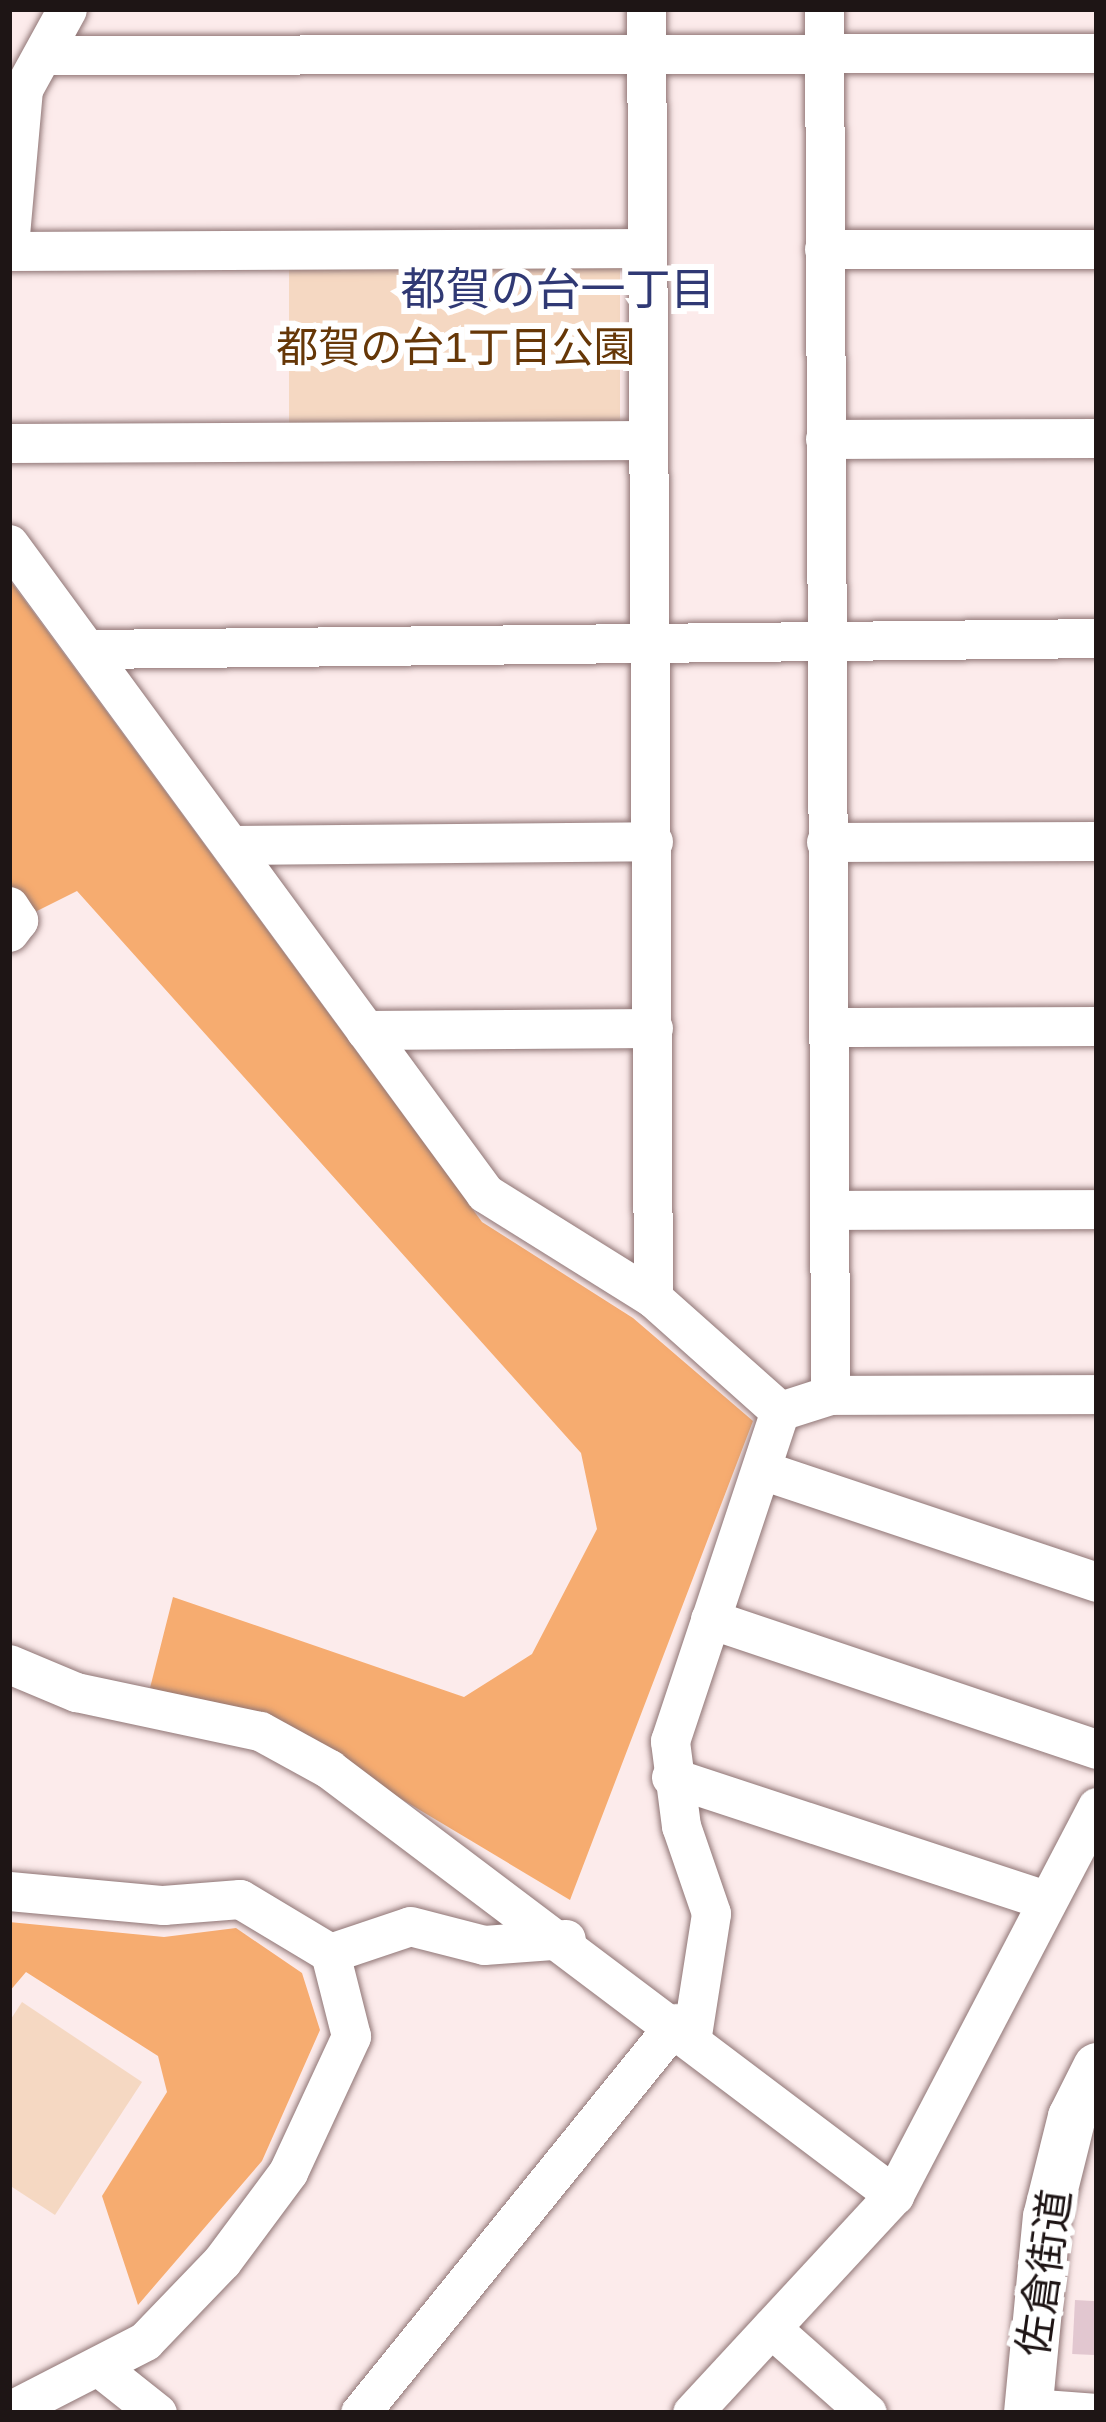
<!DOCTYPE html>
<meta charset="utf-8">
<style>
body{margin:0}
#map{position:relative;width:1106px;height:2422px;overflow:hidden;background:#fcebeb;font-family:Arial,"Noto Sans JP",sans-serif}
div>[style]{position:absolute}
.green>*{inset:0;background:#f5d8c2;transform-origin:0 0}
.forest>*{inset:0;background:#f6ac70}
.building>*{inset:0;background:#e2c7d0;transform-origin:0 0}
.roads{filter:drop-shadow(0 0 3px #8f7575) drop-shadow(0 0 3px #8f7575)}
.minor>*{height:39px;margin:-19.5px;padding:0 19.5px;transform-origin:19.5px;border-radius:19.5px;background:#fff}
.major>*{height:48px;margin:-24px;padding:0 24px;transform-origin:24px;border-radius:24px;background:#fff}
span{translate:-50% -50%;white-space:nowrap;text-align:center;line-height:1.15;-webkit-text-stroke:12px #fff;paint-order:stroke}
.park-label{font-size:42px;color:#663707}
.street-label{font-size:42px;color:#1e1515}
.neighbourhood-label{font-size:45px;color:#303974}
.frame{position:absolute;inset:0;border:12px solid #1e1515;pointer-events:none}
</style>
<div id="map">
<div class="green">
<div style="left:289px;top:265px;width:331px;height:166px"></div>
<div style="clip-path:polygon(22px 2002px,142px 2082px,55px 2215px,9px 2185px,9px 2022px)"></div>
</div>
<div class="forest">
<div style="clip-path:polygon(9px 579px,482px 1222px,633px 1318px,753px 1421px,570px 1900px,271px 1721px,150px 1688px,173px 1597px,464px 1697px,532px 1654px,597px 1529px,581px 1453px,77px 891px,31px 914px,9px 882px)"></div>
<div style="clip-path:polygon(9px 1922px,164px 1937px,236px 1928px,302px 1973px,320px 2030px,262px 2161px,138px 2305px,102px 2196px,167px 2092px,158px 2056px,26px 1972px,9px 1992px)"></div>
</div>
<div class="building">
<div style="left:1075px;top:2300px;width:22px;height:54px;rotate:3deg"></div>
</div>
<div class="roads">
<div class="minor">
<div style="left:646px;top:9px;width:1289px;rotate:89.69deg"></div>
<div style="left:824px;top:9px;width:1386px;rotate:89.75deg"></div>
<div style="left:43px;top:55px;width:1054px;rotate:-0.11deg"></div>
<div style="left:9px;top:246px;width:158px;rotate:-84.9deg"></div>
<div style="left:23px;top:89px;width:91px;rotate:-61.2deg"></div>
<div style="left:824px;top:249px;width:273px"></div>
<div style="left:9px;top:251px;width:638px;rotate:-0.27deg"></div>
<div style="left:825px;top:439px;width:272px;rotate:-0.2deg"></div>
<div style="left:9px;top:443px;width:639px;rotate:-0.27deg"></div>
<div style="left:9px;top:544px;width:805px;rotate:53.74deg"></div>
<div style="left:485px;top:1193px;width:198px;rotate:32deg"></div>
<div style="left:653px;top:1298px;width:170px;rotate:41.7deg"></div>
<div style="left:780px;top:1411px;width:52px;rotate:-17.7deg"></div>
<div style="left:830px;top:1395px;width:267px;rotate:-0.2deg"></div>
<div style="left:88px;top:649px;width:1009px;rotate:-0.62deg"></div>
<div style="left:826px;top:842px;width:271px;rotate:-0.2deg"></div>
<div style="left:232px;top:845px;width:421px;rotate:-0.5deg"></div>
<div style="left:9px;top:906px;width:17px;rotate:57deg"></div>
<div style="left:18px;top:920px;width:15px;rotate:127deg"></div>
<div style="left:828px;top:1027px;width:269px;rotate:-0.2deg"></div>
<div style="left:365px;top:1030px;width:288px;rotate:-0.4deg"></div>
<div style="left:830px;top:1210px;width:267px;rotate:-0.2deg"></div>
<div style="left:762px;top:1470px;width:353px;rotate:18.5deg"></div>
<div style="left:710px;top:1619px;width:408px;rotate:18.6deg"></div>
<div style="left:9px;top:1664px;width:73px;rotate:22.7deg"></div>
<div style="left:76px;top:1692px;width:188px;rotate:12deg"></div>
<div style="left:260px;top:1731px;width:79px;rotate:28.8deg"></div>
<div style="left:329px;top:1769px;width:708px;rotate:37.02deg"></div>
<div style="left:671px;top:1777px;width:394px;rotate:18.2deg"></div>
<div style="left:9px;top:1891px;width:155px;rotate:5.2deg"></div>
<div style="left:163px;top:1905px;width:77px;rotate:-4.5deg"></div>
<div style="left:240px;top:1899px;width:105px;rotate:31deg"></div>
<div style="left:692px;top:2035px;width:123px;rotate:-81.1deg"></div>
<div style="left:711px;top:1913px;width:92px;rotate:-109deg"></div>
<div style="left:681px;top:1826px;width:86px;rotate:-97.4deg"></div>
<div style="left:670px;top:1741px;width:348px;rotate:-71.6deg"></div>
<div style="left:771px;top:2328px;width:128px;rotate:41.5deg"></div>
<div style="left:99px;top:2367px;width:74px;rotate:38.4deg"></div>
<div style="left:1029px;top:2408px;width:68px;rotate:4.2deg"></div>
<div style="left:9px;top:2411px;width:153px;rotate:-27.2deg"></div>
<div style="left:145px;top:2341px;width:111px;rotate:-46.1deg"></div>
<div style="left:222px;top:2261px;width:111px;rotate:-53.4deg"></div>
<div style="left:288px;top:2172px;width:150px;rotate:-65.1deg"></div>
<div style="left:351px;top:2036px;width:86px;rotate:-104.2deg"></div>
<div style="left:330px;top:1953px;width:84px;rotate:-18.6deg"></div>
<div style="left:410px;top:1926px;width:76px;rotate:14.4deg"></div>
<div style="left:484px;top:1945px;width:82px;rotate:-4.2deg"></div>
<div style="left:360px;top:2413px;width:502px;rotate:-50.98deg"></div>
<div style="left:692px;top:2413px;width:297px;rotate:-47.2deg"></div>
<div style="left:894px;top:2195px;width:438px;rotate:-62.4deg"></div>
</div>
<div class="major">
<div style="left:1028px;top:2413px;width:197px;rotate:-84.5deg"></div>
<div style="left:1047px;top:2217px;width:103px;rotate:-76deg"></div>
<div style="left:1072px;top:2117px;width:56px;rotate:-63.4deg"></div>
</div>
</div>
<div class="park-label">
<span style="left:456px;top:348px">都賀の台1丁目公園</span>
</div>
<div class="street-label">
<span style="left:1045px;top:2273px;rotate:-82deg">佐倉街道</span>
</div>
<div class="neighbourhood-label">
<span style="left:558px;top:290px">都賀の台一丁目</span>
</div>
<div class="frame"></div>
</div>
